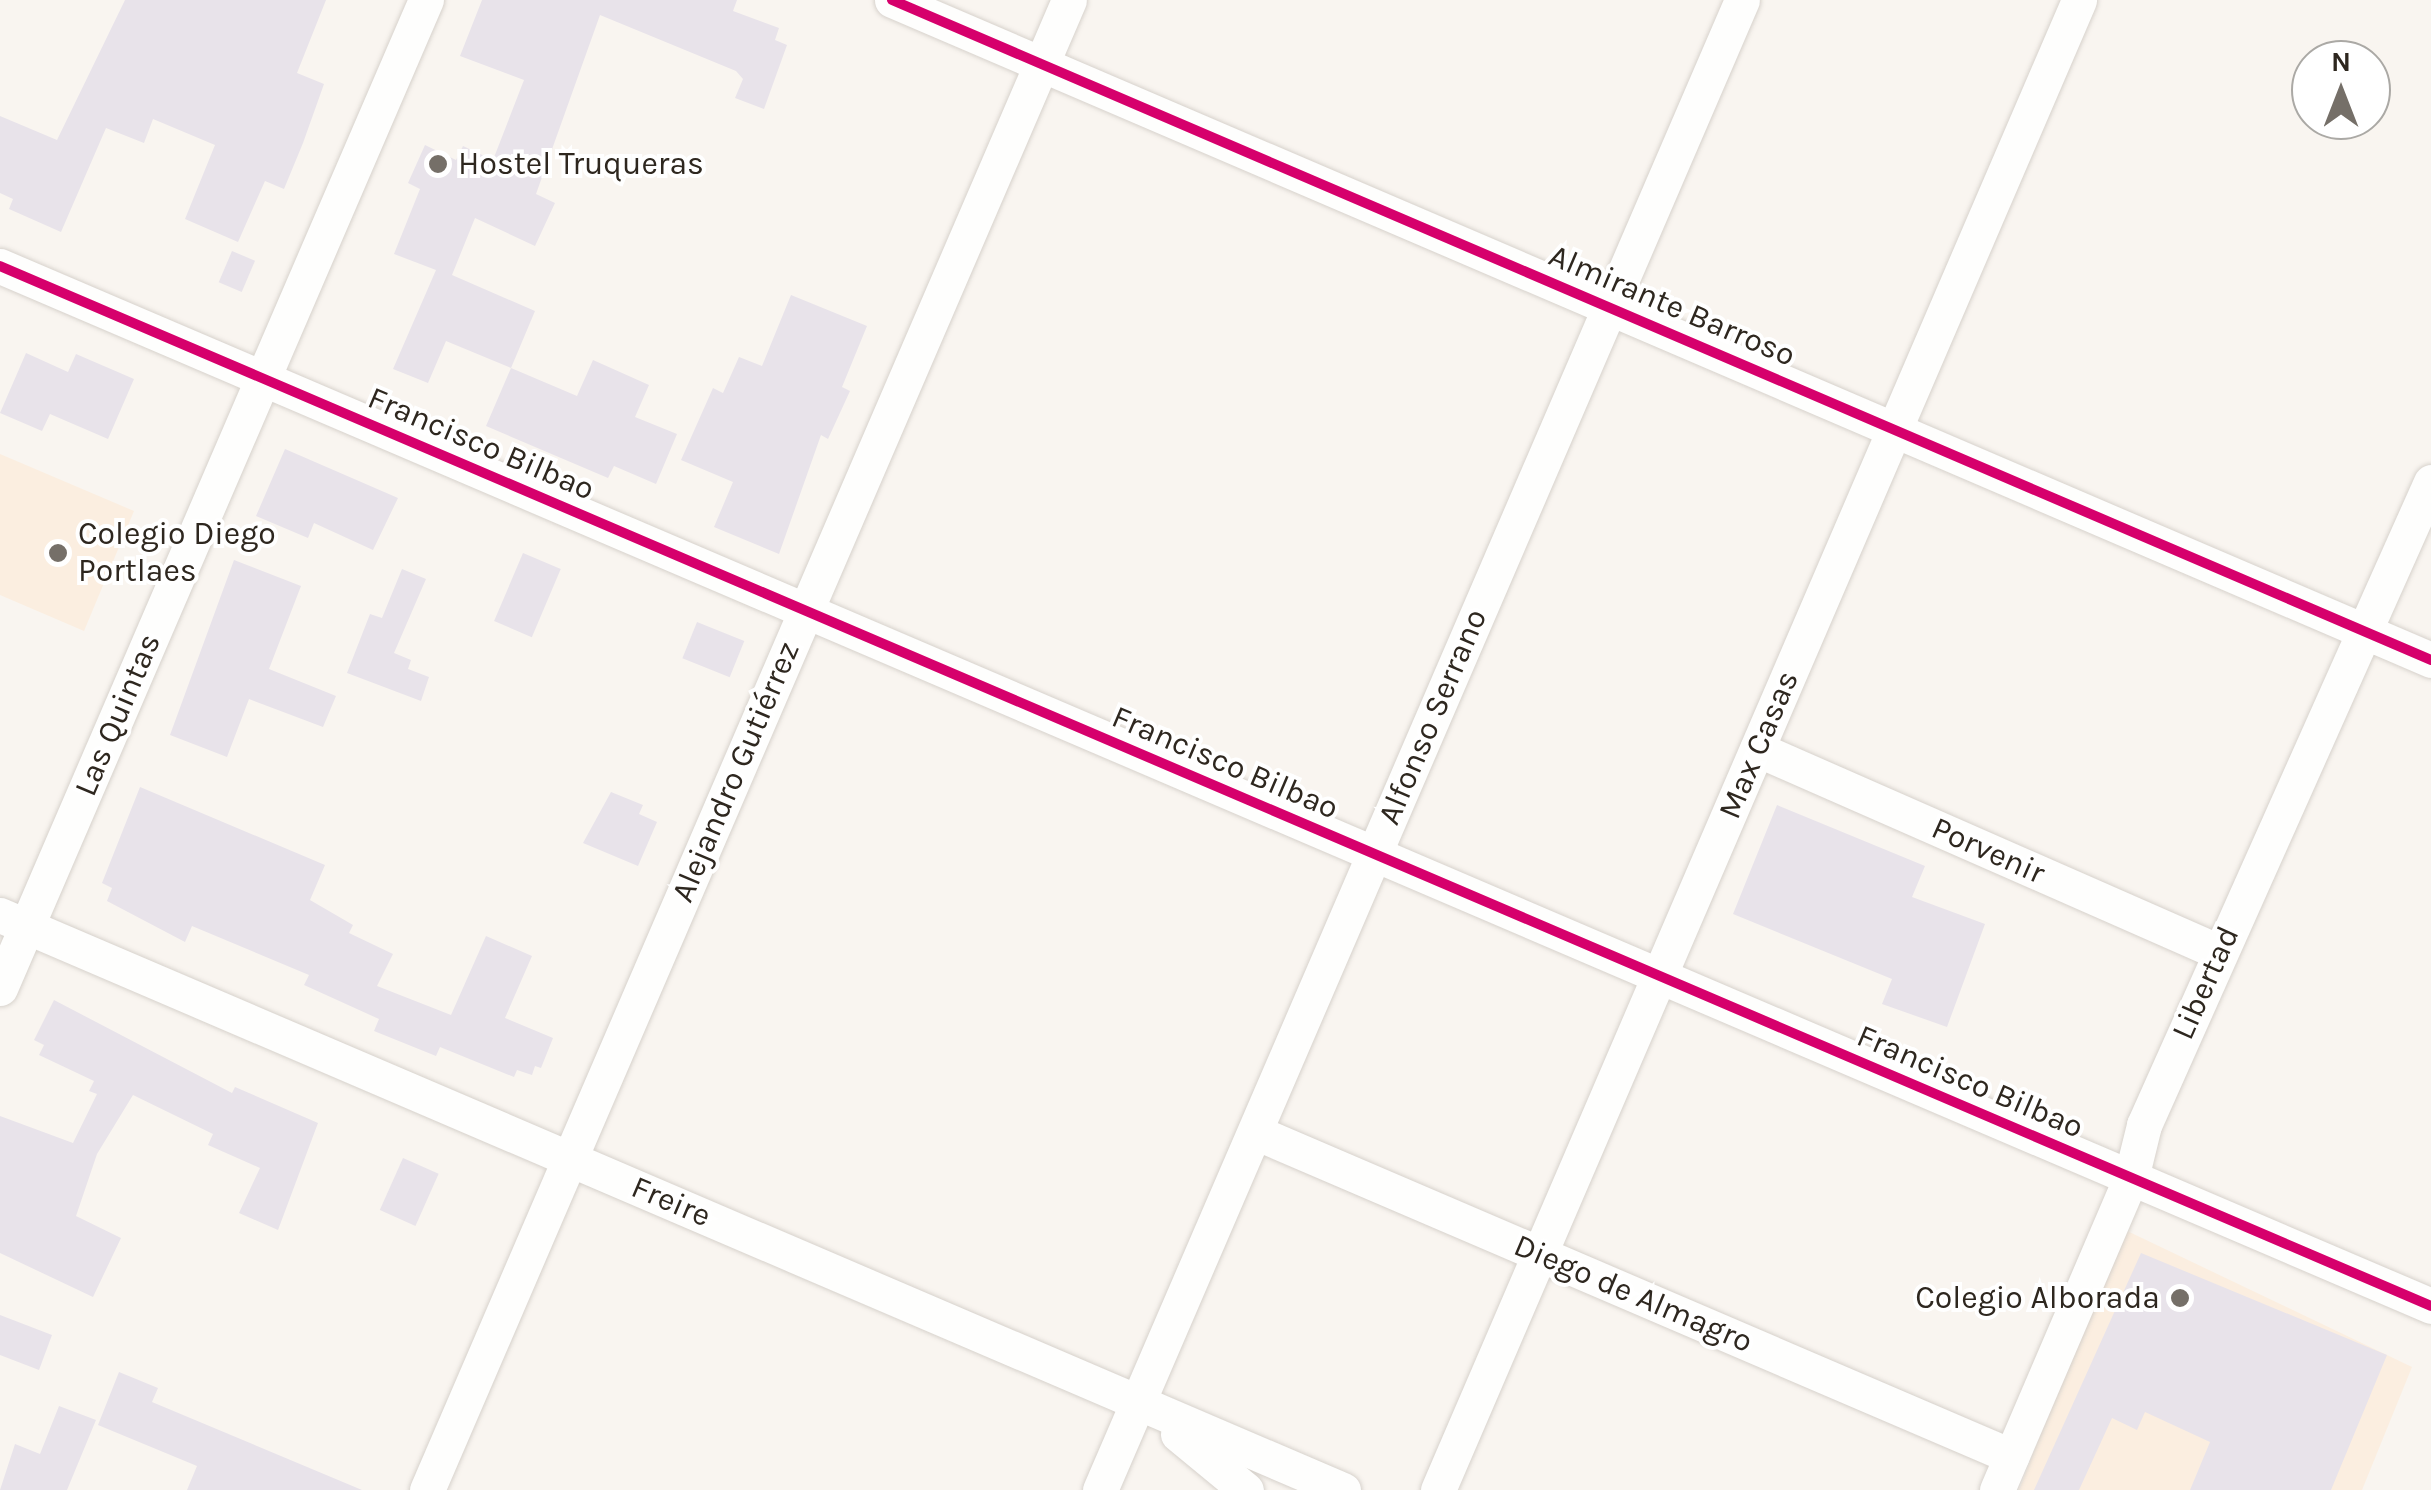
<!DOCTYPE html>
<meta charset="utf-8">
<style>
body{margin:0}
#map{position:relative;width:2431px;height:1490px;overflow:hidden;background:#f9f5f0;font-family:Karla,sans-serif}
div>[style]{position:absolute}
.built>*{inset:0;background:#fbeee0}
.building>*{inset:0;background:#e8e3ea;transform-origin:0 0}
.roads{filter:drop-shadow(0 0 2px #d7d2cc) drop-shadow(0 0 2px #d7d2cc)}
.minor>*{height:35px;margin:-17.5px;padding:0 17.5px;transform-origin:17.5px;border-radius:17.5px;background:#fefefd}
.cycleway>*{height:10px;margin:-5px;padding:0 5px;transform-origin:5px;border-radius:5px;background:#d6006c}
.dots>*{width:28px;height:28px;translate:-50% -50%;box-sizing:border-box;border:5px solid #fff;border-radius:50%}
span{translate:-50% -50%;white-space:nowrap;text-align:center;line-height:1.15;-webkit-text-stroke:8px #fff;paint-order:stroke}
.poi-label{font-size:32px;color:#2e271f}
.left{translate:0 -50%;text-align:left}
.right{translate:-100% -50%;text-align:right}
.street-label{font-size:32px;color:#2e271f}
.north{position:absolute;left:2291px;top:40px;width:100px;height:100px;box-sizing:border-box;background:#fff;border:2px solid #aba9a5;border-radius:50%;rotate:0deg;font-size:28px;font-weight:700;line-height:40px;text-align:center;color:#2e271f}
.north::after{content:'';display:block;margin:auto;width:35px;height:45px;background:#756f68;clip-path:polygon(50% 0,100% 100%,50% 72%,0 100%)}
</style>
<div id="map">
<div class="built">
<div style="clip-path:polygon(0 454px,134px 511px,84px 631px,0 595px)"></div>
<div style="clip-path:polygon(2121px 1228px,2412px 1367px,2362px 1490px,2019px 1490px)"></div>
</div>
<div class="building">
<div style="clip-path:polygon(125px 0,326px 0,297px 73px,324px 84px,303px 143px,284px 189px,265px 181px,238px 242px,185px 219px,215px 145px,153px 119px,144px 143px,106px 128px,61px 232px,9px 209px,13px 199px,0 193px,0 116px,57px 140px)"></div>
<div style="clip-path:polygon(482px 0,737px 0,733px 11px,779px 28px,775px 40px,787px 45px,764px 109px,735px 98px,743px 79px,736px 71px,600px 15px,536px 194px,555px 203px,535px 246px,475px 218px,452px 275px,535px 311px,511px 368px,446px 341px,428px 383px,393px 369px,436px 270px,394px 254px,420px 189px,408px 183px,425px 145px,456px 160px,463px 146px,493px 160px,524px 80px,460px 56px)"></div>
<div style="left:232px;top:251px;width:25px;height:34px;rotate:23deg"></div>
<div style="clip-path:polygon(791px 295px,867px 326px,842px 387px,850px 391px,828px 439px,821px 435px,779px 554px,714px 527px,733px 482px,681px 460px,713px 388px,723px 393px,739px 357px,762px 366px)"></div>
<div style="clip-path:polygon(26px 353px,68px 372px,76px 354px,134px 379px,108px 439px,50px 414px,42px 431px,0 413px)"></div>
<div style="clip-path:polygon(593px 360px,649px 385px,635px 417px,677px 434px,656px 484px,614px 466px,608px 478px,486px 426px,511px 368px,577px 396px)"></div>
<div style="clip-path:polygon(285px 449px,398px 498px,373px 550px,314px 523px,308px 538px,256px 516px)"></div>
<div style="left:523px;top:553px;width:41px;height:74px;rotate:23deg"></div>
<div style="clip-path:polygon(234px 560px,301px 586px,269px 669px,336px 696px,323px 727px,249px 699px,227px 757px,170px 735px)"></div>
<div style="clip-path:polygon(402px 569px,426px 579px,394px 653px,411px 660px,408px 669px,429px 677px,421px 701px,347px 673px,370px 614px,382px 618px)"></div>
<div style="left:697px;top:622px;width:51px;height:39px;rotate:22deg"></div>
<div style="clip-path:polygon(140px 787px,325px 865px,310px 900px,353px 925px,349px 933px,393px 954px,377px 986px,451px 1015px,486px 936px,532px 956px,505px 1018px,553px 1038px,541px 1068px,535px 1066px,532px 1075px,517px 1070px,514px 1077px,440px 1047px,436px 1056px,374px 1031px,379px 1019px,304px 985px,309px 975px,192px 926px,185px 942px,107px 901px,112px 888px,102px 883px)"></div>
<div style="clip-path:polygon(611px 792px,643px 805px,639px 814px,657px 822px,638px 866px,583px 843px)"></div>
<div style="clip-path:polygon(1777px 805px,1925px 866px,1912px 897px,1985px 924px,1947px 1027px,1882px 1004px,1892px 979px,1733px 914px)"></div>
<div style="clip-path:polygon(54px 1000px,232px 1093px,235px 1087px,318px 1123px,278px 1230px,239px 1213px,260px 1168px,208px 1145px,213px 1134px,133px 1095px,97px 1154px,76px 1216px,121px 1238px,93px 1297px,0 1253px,0 1116px,73px 1143px,97px 1094px,89px 1091px,94px 1081px,39px 1055px,44px 1045px,34px 1040px)"></div>
<div style="left:403px;top:1158px;width:39px;height:57px;rotate:24deg"></div>
<div style="clip-path:polygon(2141px 1253px,2387px 1355px,2331px 1490px,2190px 1490px,2210px 1442px,2145px 1412px,2137px 1430px,2112px 1418px,2079px 1490px,2034px 1490px)"></div>
<div style="clip-path:polygon(0 1315px,52px 1335px,39px 1370px,0 1355px)"></div>
<div style="clip-path:polygon(119px 1372px,158px 1388px,152px 1402px,362px 1490px,187px 1490px,197px 1466px,98px 1425px)"></div>
<div style="clip-path:polygon(59px 1406px,96px 1420px,67px 1490px,0 1490px,15px 1444px,40px 1454px)"></div>
</div>
<div class="roads">
<div class="minor">
<div style="left:892px;top:0;width:1675px;rotate:23.21deg"></div>
<div style="left:0;top:266px;width:2644px;rotate:23.16deg"></div>
<div style="left:1757px;top:749px;width:505px;rotate:23.72deg"></div>
<div style="left:0;top:915px;width:1461px;rotate:23.18deg"></div>
<div style="left:0;top:988px;width:1076px;rotate:-66.68deg"></div>
<div style="left:1255px;top:1132px;width:823px;rotate:23.2deg"></div>
<div style="left:1178px;top:1434px;width:88px;rotate:39.5deg"></div>
<div style="left:427px;top:1490px;width:1622px;rotate:-66.69deg"></div>
<div style="left:1100px;top:1490px;width:1622px;rotate:-66.69deg"></div>
<div style="left:1438px;top:1490px;width:1622px;rotate:-66.72deg"></div>
<div style="left:1997px;top:1490px;width:340px;rotate:-66.8deg"></div>
<div style="left:2131px;top:1178px;width:55px;rotate:-76.2deg"></div>
<div style="left:2144px;top:1125px;width:704px;rotate:-65.95deg"></div>
</div>
</div>
<div class="cycleway">
<div style="left:892px;top:0;width:1675px;rotate:23.21deg"></div>
<div style="left:0;top:266px;width:2644px;rotate:23.16deg"></div>
</div>
<div class="dots">
<div style="left:438px;top:164px;background:#756f68"></div>
<div style="left:58px;top:553px;background:#756f68"></div>
<div style="left:2180px;top:1298px;background:#756f68"></div>
</div>
<div class="poi-label">
<span class="left" style="left:458px;top:164px">Hostel Truqueras</span>
<span class="left" style="left:78px;top:553px">Colegio Diego<br>Portlaes</span>
<span class="right" style="left:2160px;top:1298px">Colegio Alborada</span>
</div>
<div class="street-label">
<span style="left:1672px;top:306px;rotate:23deg">Almirante Barroso</span>
<span style="left:481px;top:444px;rotate:23deg">Francisco Bilbao</span>
<span style="left:118px;top:715px;rotate:-67deg">Las Quintas</span>
<span style="left:1433px;top:717px;rotate:-67deg">Alfonso Serrano</span>
<span style="left:1759px;top:745px;rotate:-67deg">Max Casas</span>
<span style="left:1225px;top:763px;rotate:23deg">Francisco Bilbao</span>
<span style="left:736px;top:772px;rotate:-67deg">Alejandro Gutiérrez</span>
<span style="left:1988px;top:851px;rotate:24deg">Porvenir</span>
<span style="left:2206px;top:983px;rotate:-66deg">Libertad</span>
<span style="left:1970px;top:1082px;rotate:23deg">Francisco Bilbao</span>
<span style="left:671px;top:1202px;rotate:23deg">Freire</span>
<span style="left:1633px;top:1294px;rotate:23deg">Diego de Almagro</span>
</div>
<div class="north">N</div>
</div>
